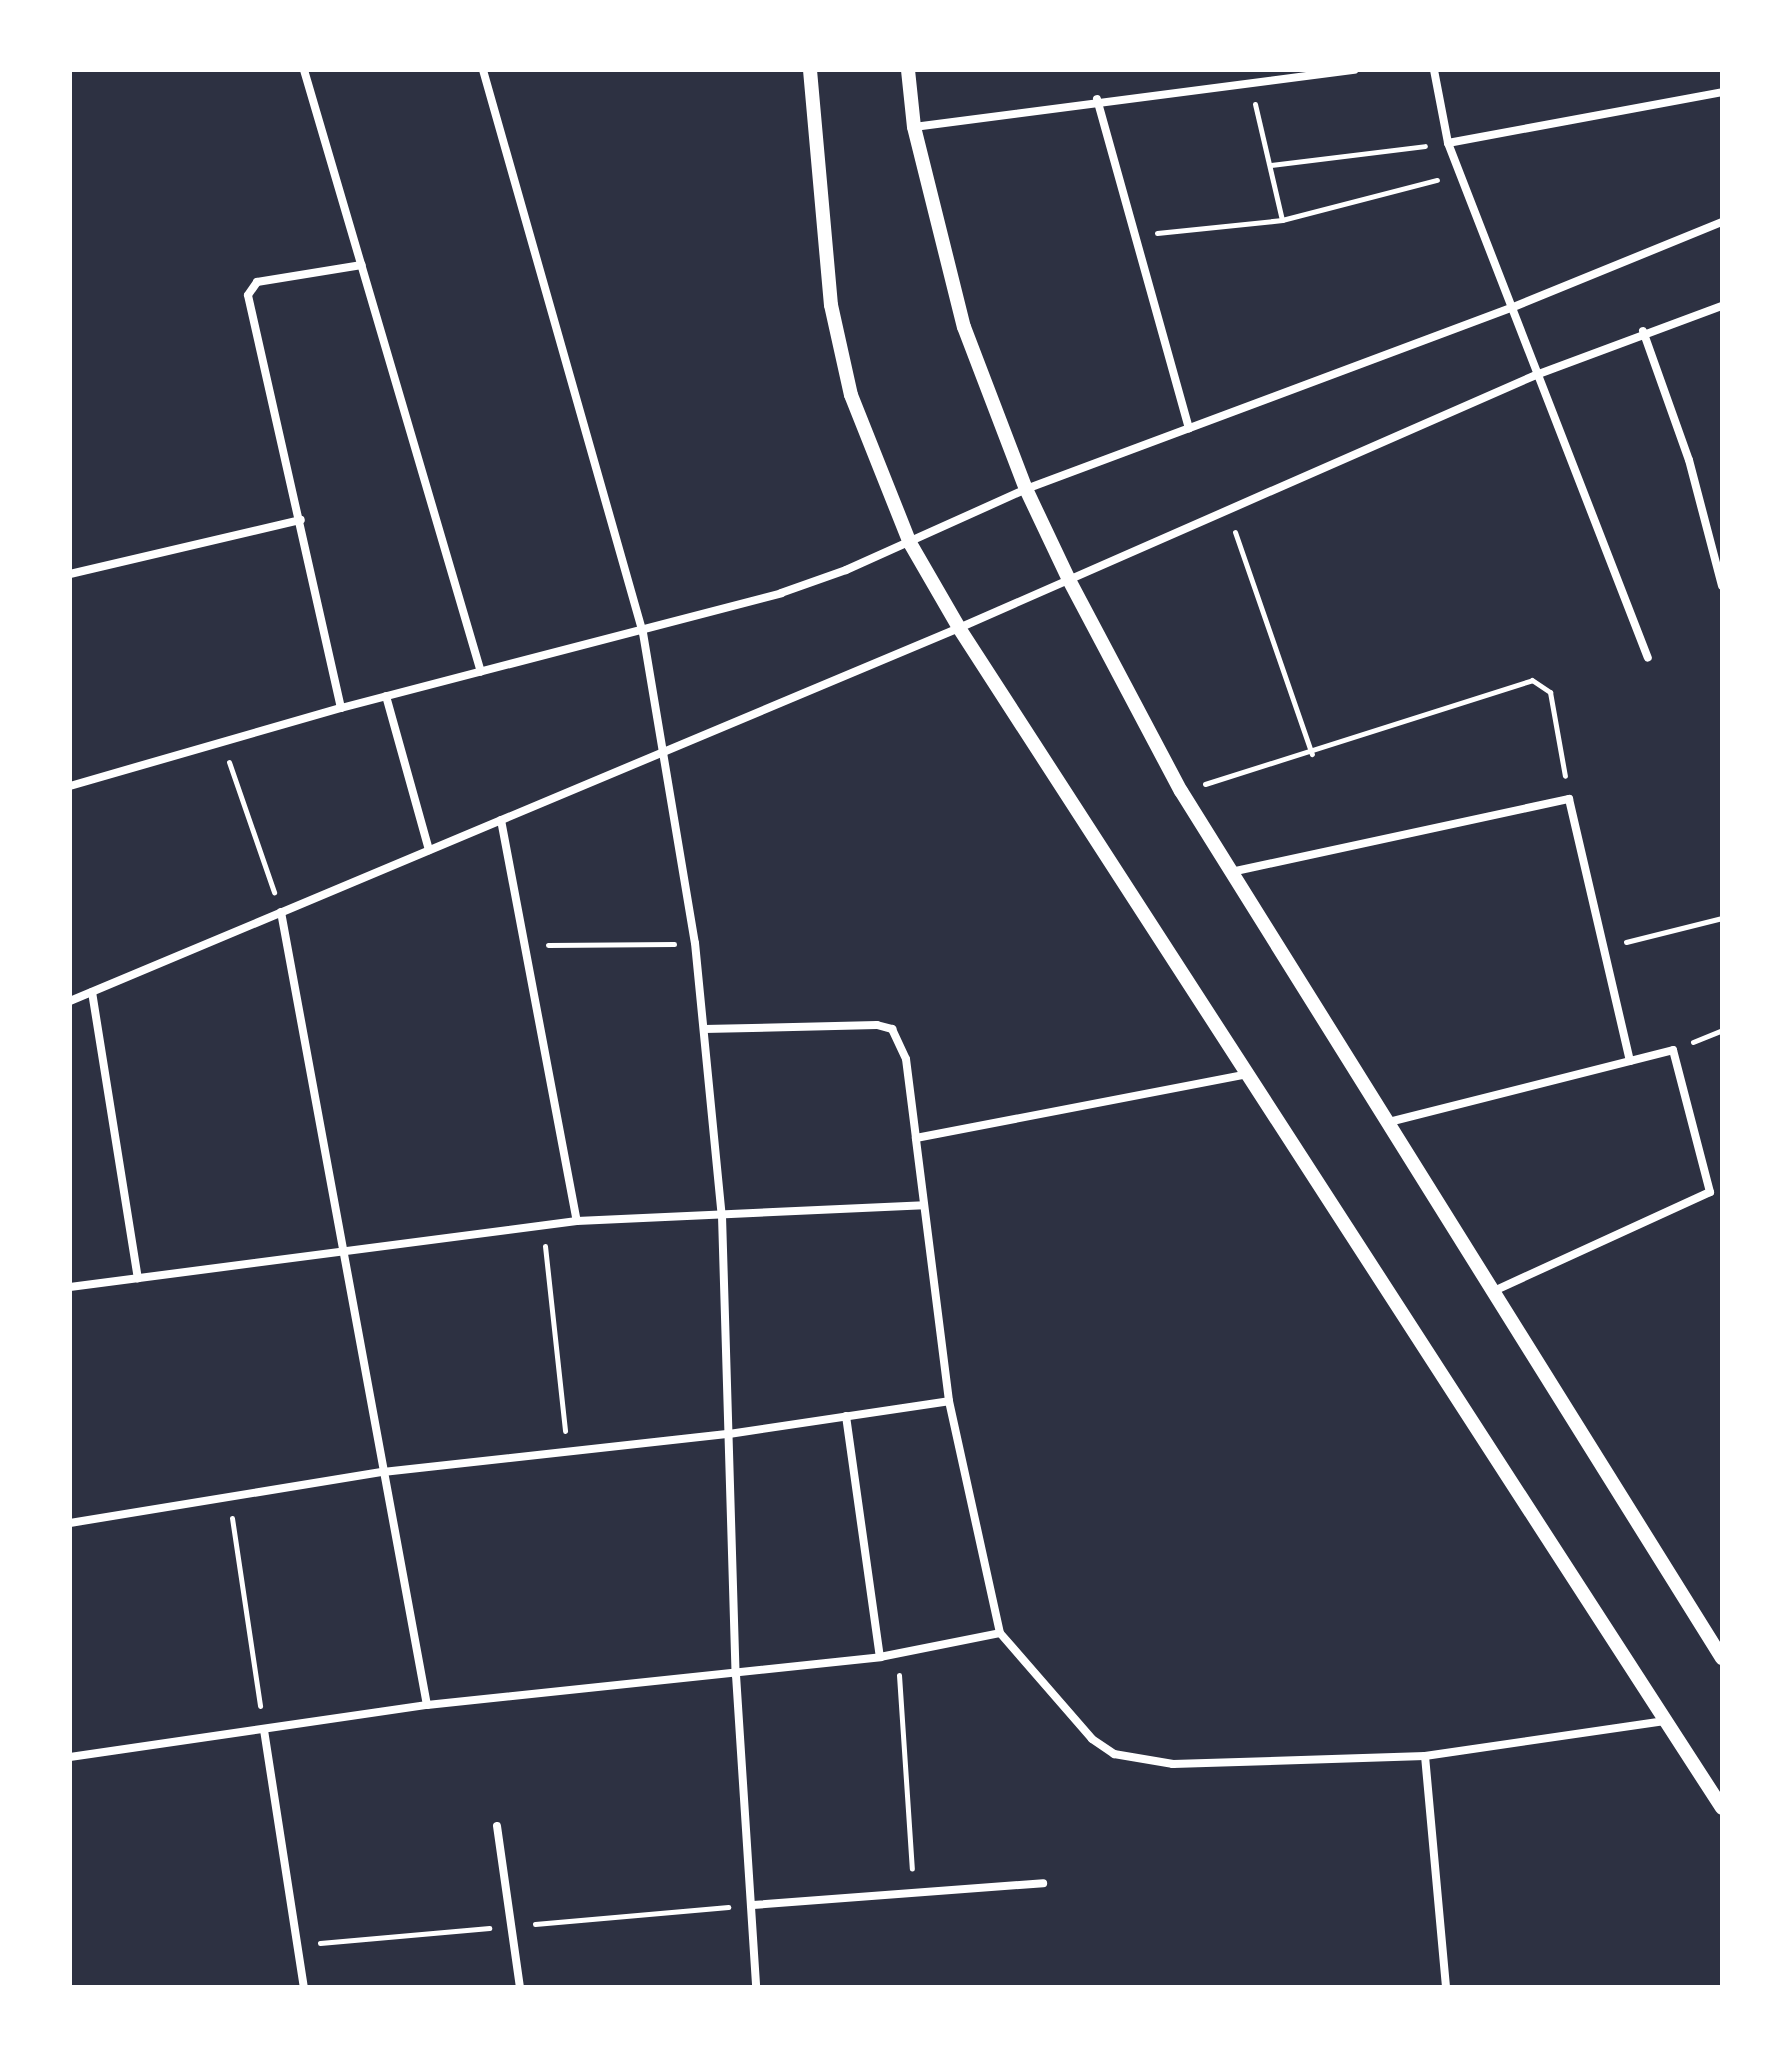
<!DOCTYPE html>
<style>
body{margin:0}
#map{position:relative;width:1792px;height:2057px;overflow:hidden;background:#2d3142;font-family:"Exo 2",sans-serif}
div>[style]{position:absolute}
.path>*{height:5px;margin:-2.5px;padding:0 2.5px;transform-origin:2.5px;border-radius:2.5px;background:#fff}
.minor>*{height:8px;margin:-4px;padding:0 4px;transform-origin:4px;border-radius:4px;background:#fff}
.tertiary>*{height:14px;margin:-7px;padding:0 7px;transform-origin:7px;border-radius:7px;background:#fff}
span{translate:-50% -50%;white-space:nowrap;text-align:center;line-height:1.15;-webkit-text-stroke:7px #fff;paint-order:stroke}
.frame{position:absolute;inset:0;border:72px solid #fff;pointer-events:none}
</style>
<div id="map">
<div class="path">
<div style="left:1255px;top:104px;width:119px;rotate:76.9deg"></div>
<div style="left:1271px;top:165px;width:155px;rotate:-7deg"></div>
<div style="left:1157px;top:233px;width:126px;rotate:-5.9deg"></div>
<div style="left:1282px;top:220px;width:160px;rotate:-14.5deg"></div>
<div style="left:1235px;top:532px;width:235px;rotate:70.9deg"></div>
<div style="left:229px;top:762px;width:138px;rotate:70.9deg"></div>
<div style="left:1205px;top:784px;width:343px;rotate:-17.6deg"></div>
<div style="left:1532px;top:680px;width:22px;rotate:34deg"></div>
<div style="left:1550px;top:692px;width:85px;rotate:79.9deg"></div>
<div style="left:1626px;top:942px;width:99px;rotate:-14deg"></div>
<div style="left:548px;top:945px;width:126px;rotate:-0.5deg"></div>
<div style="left:1693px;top:1042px;width:31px;rotate:-22deg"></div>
<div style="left:545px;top:1246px;width:186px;rotate:83.8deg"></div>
<div style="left:232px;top:1518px;width:190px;rotate:81.5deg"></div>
<div style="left:899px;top:1675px;width:194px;rotate:86.2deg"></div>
<div style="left:535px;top:1924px;width:194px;rotate:-5deg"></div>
<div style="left:320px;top:1943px;width:170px;rotate:-5.1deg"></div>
</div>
<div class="minor">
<div style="left:304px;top:70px;width:627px;rotate:73.62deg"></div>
<div style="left:483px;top:70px;width:585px;rotate:74.14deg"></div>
<div style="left:643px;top:633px;width:314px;rotate:80.5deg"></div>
<div style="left:695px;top:943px;width:274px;rotate:84.4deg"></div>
<div style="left:722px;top:1216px;width:459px;rotate:88.3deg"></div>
<div style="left:736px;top:1675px;width:313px;rotate:86.3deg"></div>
<div style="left:1434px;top:70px;width:74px;rotate:79.1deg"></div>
<div style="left:1448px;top:143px;width:552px;rotate:68.78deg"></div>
<div style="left:1097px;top:99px;width:342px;rotate:74.4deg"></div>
<div style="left:914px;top:127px;width:444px;rotate:-7.4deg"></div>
<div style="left:1448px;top:143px;width:279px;rotate:-10.5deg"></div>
<div style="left:1643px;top:331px;width:137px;rotate:70.4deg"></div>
<div style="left:1689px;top:460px;width:130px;rotate:75.3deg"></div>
<div style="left:70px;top:574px;width:237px;rotate:-13.2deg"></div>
<div style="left:386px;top:696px;width:160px;rotate:74.4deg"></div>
<div style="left:341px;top:708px;width:423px;rotate:-102.7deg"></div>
<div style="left:248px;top:295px;width:16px;rotate:-55deg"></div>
<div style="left:257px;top:282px;width:106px;rotate:-9.2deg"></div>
<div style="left:70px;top:786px;width:282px;rotate:-16.1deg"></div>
<div style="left:341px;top:708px;width:455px;rotate:-14.6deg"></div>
<div style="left:781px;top:593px;width:69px;rotate:-19.5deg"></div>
<div style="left:846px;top:570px;width:197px;rotate:-24.2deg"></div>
<div style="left:1026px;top:489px;width:518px;rotate:-20.47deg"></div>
<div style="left:1511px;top:308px;width:228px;rotate:-22.2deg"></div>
<div style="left:501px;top:820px;width:408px;rotate:79.3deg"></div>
<div style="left:1231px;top:872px;width:346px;rotate:-12.2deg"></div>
<div style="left:1569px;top:799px;width:269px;rotate:76.9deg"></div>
<div style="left:281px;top:912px;width:806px;rotate:79.57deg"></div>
<div style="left:92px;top:992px;width:290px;rotate:80.9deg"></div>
<div style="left:70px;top:1001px;width:964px;rotate:-22.76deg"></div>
<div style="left:959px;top:628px;width:630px;rotate:-23.68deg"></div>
<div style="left:1536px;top:375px;width:198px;rotate:-20.4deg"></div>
<div style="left:704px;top:1029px;width:173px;rotate:-1.3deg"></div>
<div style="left:877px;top:1025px;width:16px;rotate:15deg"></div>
<div style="left:892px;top:1029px;width:33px;rotate:65deg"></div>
<div style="left:906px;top:1059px;width:80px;rotate:82.8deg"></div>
<div style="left:1389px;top:1122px;width:293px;rotate:-14.2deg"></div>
<div style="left:1673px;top:1050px;width:147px;rotate:75.4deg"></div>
<div style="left:1710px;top:1192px;width:238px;rotate:155.4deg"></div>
<div style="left:70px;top:1287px;width:511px;rotate:-7.42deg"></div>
<div style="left:577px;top:1221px;width:347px;rotate:-2.6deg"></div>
<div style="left:846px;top:1416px;width:243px;rotate:82deg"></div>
<div style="left:70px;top:1523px;width:317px;rotate:-9.3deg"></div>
<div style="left:383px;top:1472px;width:348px;rotate:-6.3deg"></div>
<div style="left:729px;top:1434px;width:222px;rotate:-8.5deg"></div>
<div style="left:1000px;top:1633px;width:140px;rotate:49deg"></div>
<div style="left:1092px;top:1739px;width:27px;rotate:34deg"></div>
<div style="left:1114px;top:1754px;width:60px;rotate:9.6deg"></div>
<div style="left:1173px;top:1764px;width:252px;rotate:-1.8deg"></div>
<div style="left:1425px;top:1756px;width:244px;rotate:-8.3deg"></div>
<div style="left:264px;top:1730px;width:260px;rotate:81.2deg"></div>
<div style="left:1425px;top:1756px;width:232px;rotate:84.8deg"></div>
<div style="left:70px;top:1757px;width:361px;rotate:-8.3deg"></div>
<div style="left:427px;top:1705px;width:456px;rotate:-6deg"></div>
<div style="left:880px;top:1657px;width:122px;rotate:-11.3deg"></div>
<div style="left:1000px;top:1633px;width:238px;rotate:-102.4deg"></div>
<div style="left:949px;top:1401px;width:265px;rotate:-97.2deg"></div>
<div style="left:916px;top:1138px;width:339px;rotate:-10.9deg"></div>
<div style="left:497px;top:1826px;width:163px;rotate:81.9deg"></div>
<div style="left:753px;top:1905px;width:291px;rotate:-4.3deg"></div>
</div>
<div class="tertiary">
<div style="left:810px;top:70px;width:236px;rotate:84.9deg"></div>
<div style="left:831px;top:305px;width:92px;rotate:77.5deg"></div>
<div style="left:851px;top:395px;width:159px;rotate:68.3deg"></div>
<div style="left:910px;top:543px;width:98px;rotate:60deg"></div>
<div style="left:959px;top:628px;width:1405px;rotate:57.11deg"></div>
<div style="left:908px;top:70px;width:57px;rotate:84deg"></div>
<div style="left:914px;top:127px;width:206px;rotate:76deg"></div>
<div style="left:964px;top:327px;width:173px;rotate:69.1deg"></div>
<div style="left:1026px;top:489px;width:98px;rotate:64.7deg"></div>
<div style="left:1068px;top:578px;width:241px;rotate:62.1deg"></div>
<div style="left:1181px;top:791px;width:1022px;rotate:58.04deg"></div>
</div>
<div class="frame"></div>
</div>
